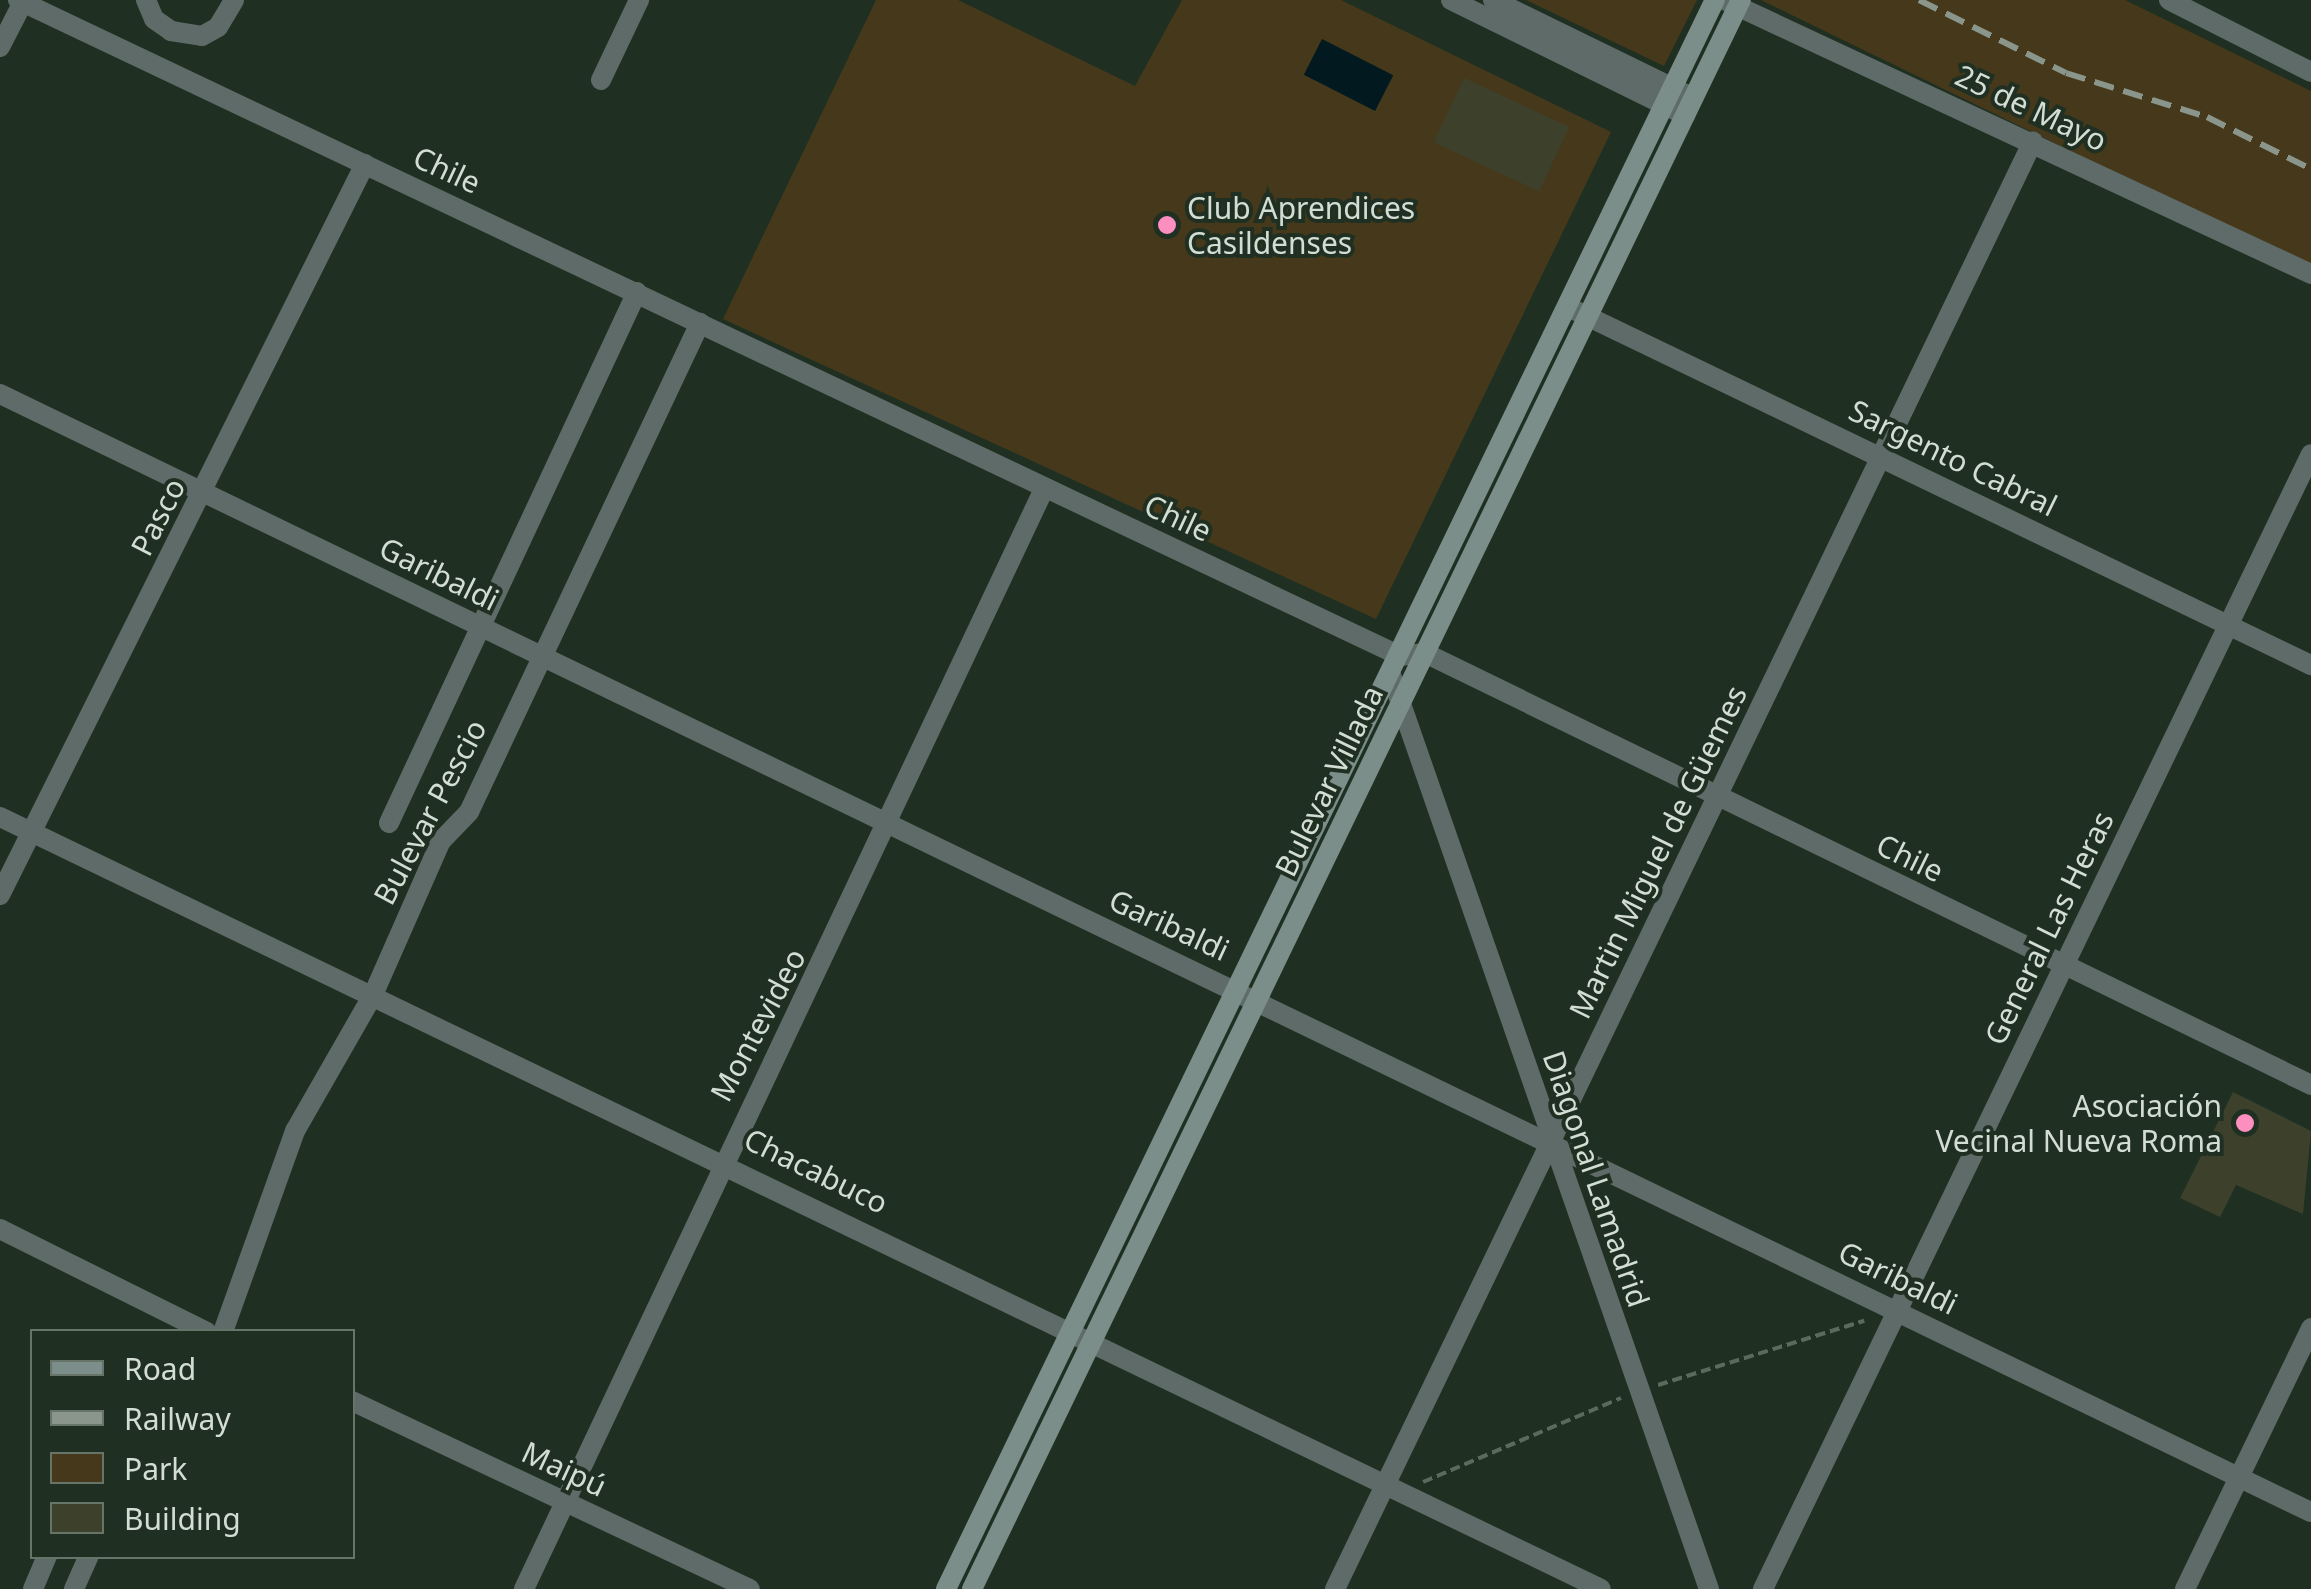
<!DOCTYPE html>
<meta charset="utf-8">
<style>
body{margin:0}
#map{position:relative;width:2311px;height:1589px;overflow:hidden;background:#1f3022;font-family:"Noto Sans",sans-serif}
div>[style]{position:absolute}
.green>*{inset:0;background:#46391b}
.water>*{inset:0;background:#021a1f;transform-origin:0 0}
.building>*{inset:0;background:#3d412c;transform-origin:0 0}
.path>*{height:4px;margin-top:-2px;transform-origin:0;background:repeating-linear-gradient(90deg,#5b6a5d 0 10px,transparent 0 15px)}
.street>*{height:20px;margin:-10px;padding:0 10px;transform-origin:10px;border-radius:10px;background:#5e6b68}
.secondary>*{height:20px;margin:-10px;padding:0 10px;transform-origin:10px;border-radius:10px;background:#7b8e89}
.rail>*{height:6px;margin-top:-3px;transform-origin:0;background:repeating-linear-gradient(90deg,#8a968b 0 20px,transparent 0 30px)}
.dots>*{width:28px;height:28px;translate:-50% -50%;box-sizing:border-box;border:5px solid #1f3022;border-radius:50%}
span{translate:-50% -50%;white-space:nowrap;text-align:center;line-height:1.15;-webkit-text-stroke:8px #1f3022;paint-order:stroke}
.street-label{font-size:30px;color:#d3ddd4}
.poi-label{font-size:30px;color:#d3ddd4}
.left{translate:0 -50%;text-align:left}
.right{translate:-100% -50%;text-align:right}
.legend{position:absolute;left:30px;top:1329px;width:325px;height:230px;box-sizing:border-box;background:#1f3022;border:2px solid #677569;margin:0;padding:12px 18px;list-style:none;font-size:30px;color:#d3ddd4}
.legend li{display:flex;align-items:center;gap:20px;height:50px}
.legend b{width:50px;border:2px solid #677569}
</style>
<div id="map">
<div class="green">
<div style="clip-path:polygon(876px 0,958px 0,1135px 86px,1182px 0,1341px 0,1611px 132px,1376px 619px,723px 319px)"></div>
<div style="clip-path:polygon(1526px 0,1697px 0,1664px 66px)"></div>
<div style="clip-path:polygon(1761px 0,2125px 0,2311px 91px,2311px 268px)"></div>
</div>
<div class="water">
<div style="left:1322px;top:39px;width:80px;height:40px;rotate:27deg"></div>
</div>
<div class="building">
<div style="left:1464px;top:78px;width:116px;height:71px;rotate:25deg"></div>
<div style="clip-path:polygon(2233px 1092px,2311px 1131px,2303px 1214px,2236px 1185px,2220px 1217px,2180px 1198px)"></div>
</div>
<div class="path">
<div style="left:1658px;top:1385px;width:216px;rotate:-17.3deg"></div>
<div style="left:1423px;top:1482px;width:215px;rotate:-23deg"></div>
</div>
<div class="street">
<div style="left:18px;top:0;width:1530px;rotate:25.39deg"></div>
<div style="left:1400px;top:656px;width:25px;rotate:-7deg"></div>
<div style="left:1425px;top:653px;width:986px;rotate:25.99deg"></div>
<div style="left:146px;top:0;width:21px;rotate:67deg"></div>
<div style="left:154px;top:19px;width:21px;rotate:35deg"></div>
<div style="left:171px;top:31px;width:31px;rotate:9deg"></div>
<div style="left:202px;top:36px;width:18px;rotate:-29deg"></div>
<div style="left:218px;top:27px;width:31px;rotate:-59deg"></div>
<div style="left:1451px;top:0;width:261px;rotate:26.2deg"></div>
<div style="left:1493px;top:0;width:217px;rotate:26deg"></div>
<div style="left:1724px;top:0;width:648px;rotate:25.02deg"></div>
<div style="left:2169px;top:0;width:159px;rotate:26.9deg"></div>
<div style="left:0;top:47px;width:51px;rotate:-62.9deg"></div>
<div style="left:601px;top:80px;width:89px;rotate:-64.6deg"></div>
<div style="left:1568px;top:307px;width:825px;rotate:25.73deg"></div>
<div style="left:0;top:394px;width:2567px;rotate:25.82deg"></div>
<div style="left:1391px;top:675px;width:968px;rotate:70.82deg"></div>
<div style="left:0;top:817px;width:1777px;rotate:25.74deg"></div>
<div style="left:389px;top:823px;width:586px;rotate:-64.97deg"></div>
<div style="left:0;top:895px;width:817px;rotate:-63.47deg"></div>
<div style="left:0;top:1229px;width:231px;rotate:26.5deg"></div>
<div style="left:223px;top:1332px;width:214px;rotate:-70.3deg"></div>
<div style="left:295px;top:1131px;width:157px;rotate:-60.2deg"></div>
<div style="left:373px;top:995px;width:168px;rotate:-66.2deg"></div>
<div style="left:441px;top:841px;width:40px;rotate:-46deg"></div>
<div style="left:469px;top:812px;width:541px;rotate:-64.71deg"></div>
<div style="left:352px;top:1401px;width:440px;rotate:25.3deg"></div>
<div style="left:33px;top:1589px;width:36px;rotate:-67deg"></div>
<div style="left:74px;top:1589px;width:36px;rotate:-66deg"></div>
<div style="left:524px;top:1589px;width:1217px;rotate:-64.7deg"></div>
<div style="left:1335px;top:1589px;width:1607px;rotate:-64.26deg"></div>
<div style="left:1763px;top:1589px;width:1260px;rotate:-64.23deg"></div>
<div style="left:2185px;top:1589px;width:290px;rotate:-64.2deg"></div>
</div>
<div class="secondary">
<div style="left:946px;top:1589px;width:1765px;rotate:-64.18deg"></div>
<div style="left:972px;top:1589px;width:1765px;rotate:-64.18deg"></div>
</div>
<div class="rail">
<div style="left:1919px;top:0;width:164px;rotate:26.4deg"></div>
<div style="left:2066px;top:73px;width:148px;rotate:17.3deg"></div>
<div style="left:2207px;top:117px;width:116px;rotate:26.6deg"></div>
</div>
<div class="dots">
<div style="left:1167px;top:225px;background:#fd8ec0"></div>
<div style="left:2245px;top:1123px;background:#fd8ec0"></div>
</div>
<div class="street-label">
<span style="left:2031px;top:108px;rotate:25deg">25 de Mayo</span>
<span style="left:447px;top:170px;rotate:25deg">Chile</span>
<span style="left:1953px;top:458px;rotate:26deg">Sargento Cabral</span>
<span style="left:158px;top:517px;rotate:-63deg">Pasco</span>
<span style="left:1178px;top:518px;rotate:25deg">Chile</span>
<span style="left:439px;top:574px;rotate:26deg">Garibaldi</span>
<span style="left:1329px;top:781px;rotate:-64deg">Bulevar Villada</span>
<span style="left:430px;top:812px;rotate:-62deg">Bulevar Pescio</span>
<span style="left:1658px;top:852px;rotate:-64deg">Martin Miguel de Güemes</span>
<span style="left:1910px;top:858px;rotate:26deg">Chile</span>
<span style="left:1169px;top:925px;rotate:25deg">Garibaldi</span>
<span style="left:2049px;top:928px;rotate:-64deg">General Las Heras</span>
<span style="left:758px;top:1025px;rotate:-62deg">Montevideo</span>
<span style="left:816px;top:1171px;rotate:26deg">Chacabuco</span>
<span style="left:1596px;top:1179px;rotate:71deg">Diagonal Lamadrid</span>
<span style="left:1898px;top:1278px;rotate:26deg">Garibaldi</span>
<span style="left:564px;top:1469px;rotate:25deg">Maipú</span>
</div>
<div class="poi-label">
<span class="left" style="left:1187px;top:225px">Club Aprendices<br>Casildenses</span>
<span class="right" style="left:2222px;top:1123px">Asociación<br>Vecinal Nueva Roma</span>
</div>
<ul class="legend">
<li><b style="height:12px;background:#7b8e89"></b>Road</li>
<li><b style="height:12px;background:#8a968b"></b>Railway</li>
<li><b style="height:28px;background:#46391b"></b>Park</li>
<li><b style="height:28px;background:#3d412c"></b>Building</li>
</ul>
</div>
